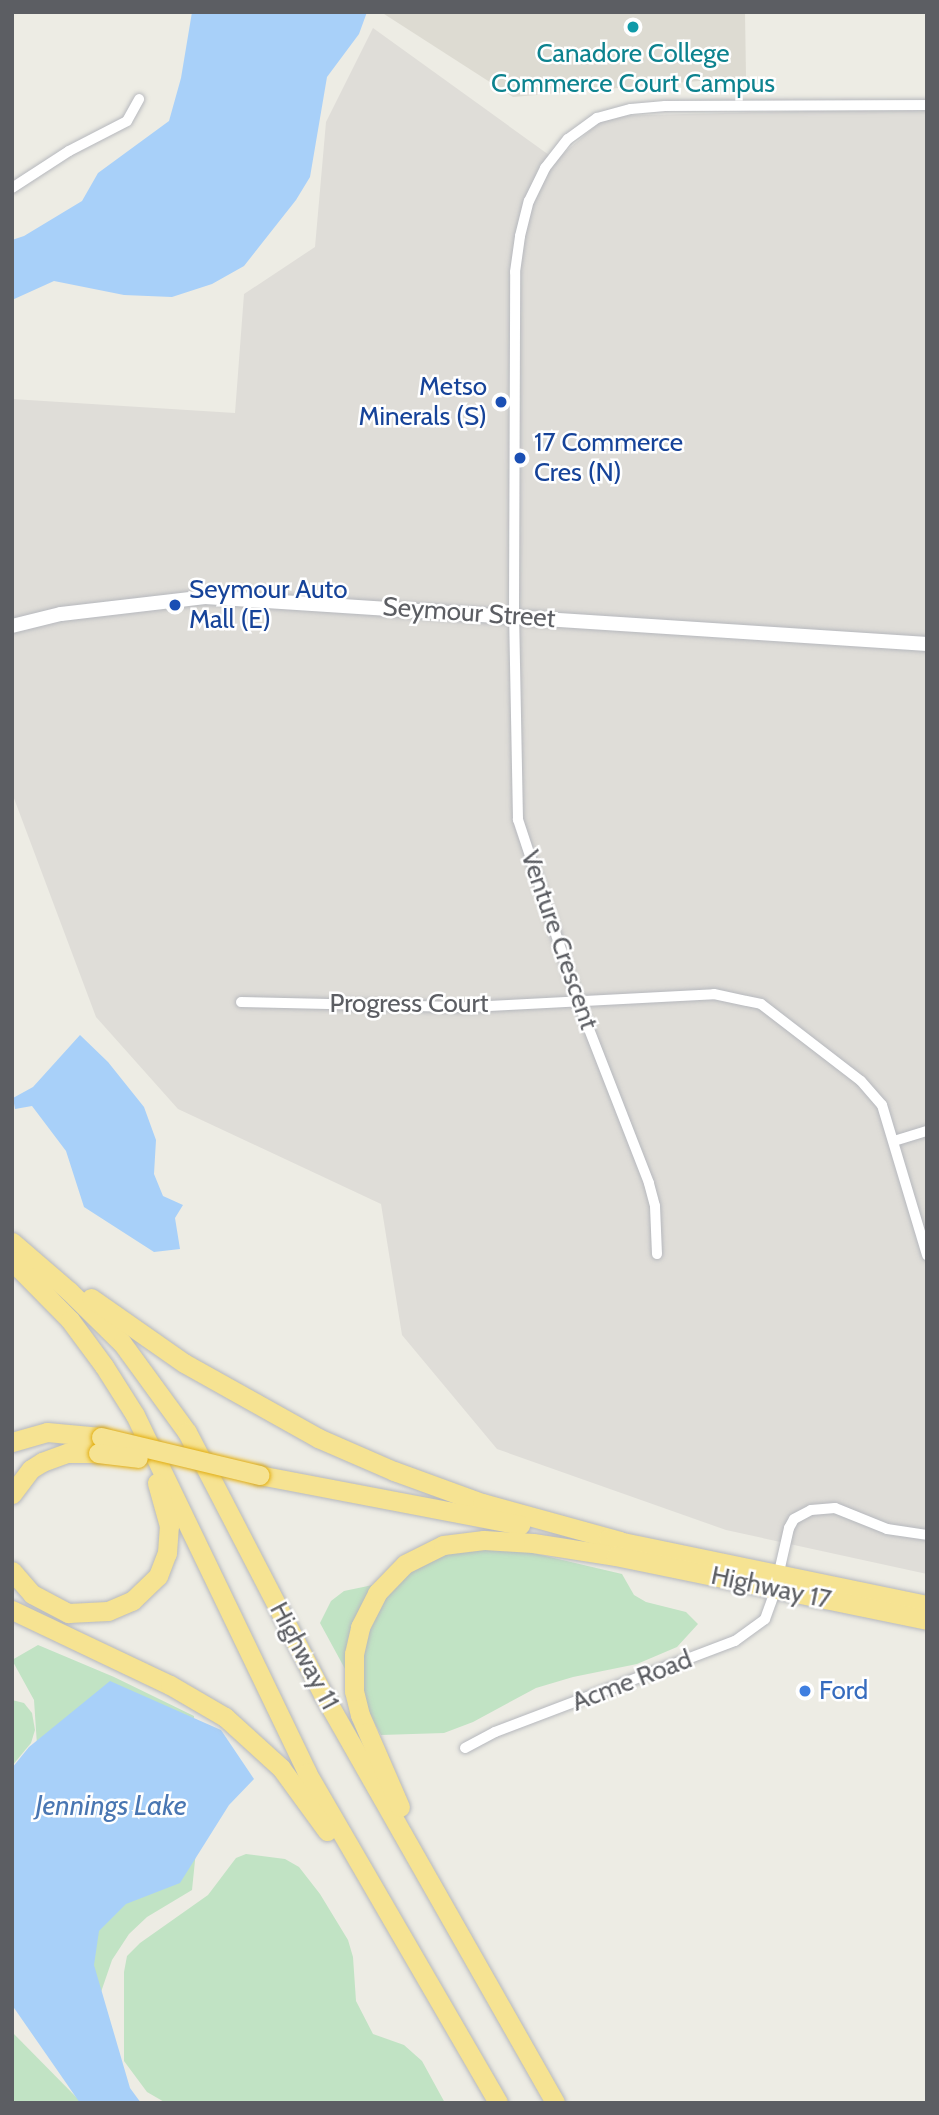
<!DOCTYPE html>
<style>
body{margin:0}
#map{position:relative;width:939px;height:2115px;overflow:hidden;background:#edece4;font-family:Cabin,sans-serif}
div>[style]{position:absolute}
.industrial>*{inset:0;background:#dfddd8}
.education>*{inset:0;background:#dddbd2}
.green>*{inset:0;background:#c1e3c4}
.water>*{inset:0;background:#a8d0f9}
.roads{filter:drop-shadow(0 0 2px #b6b8bd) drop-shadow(0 0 2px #b6b8bd)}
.street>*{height:10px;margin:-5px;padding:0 5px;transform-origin:5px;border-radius:5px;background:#fff}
.secondary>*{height:14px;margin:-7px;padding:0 7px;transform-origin:7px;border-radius:7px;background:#fff}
.highway>*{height:19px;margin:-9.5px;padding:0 9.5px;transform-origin:9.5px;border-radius:9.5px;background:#f6e392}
.bridges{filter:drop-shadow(0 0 2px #e2ad0f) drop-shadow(0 0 2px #e2ad0f)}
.highway-bridge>*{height:19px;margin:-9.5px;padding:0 9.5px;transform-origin:9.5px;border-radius:9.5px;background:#f6e392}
.dots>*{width:19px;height:19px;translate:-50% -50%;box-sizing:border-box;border:4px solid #fff;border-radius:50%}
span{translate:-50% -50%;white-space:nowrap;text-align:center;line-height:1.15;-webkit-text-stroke:5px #fff;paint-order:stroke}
.culture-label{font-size:26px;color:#0d838f}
.transit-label{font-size:26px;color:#164399}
.right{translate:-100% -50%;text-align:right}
.left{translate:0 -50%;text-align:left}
.street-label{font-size:26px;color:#5c5e63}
.shop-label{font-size:26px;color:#366cbe}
.water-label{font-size:28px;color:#4976b2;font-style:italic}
.frame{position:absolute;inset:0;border:14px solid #5c5e63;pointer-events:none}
</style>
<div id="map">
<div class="industrial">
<div style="clip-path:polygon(373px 28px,556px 160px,607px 116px,927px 108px,927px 1574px,726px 1530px,497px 1449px,402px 1335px,381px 1204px,178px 1109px,96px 1017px,12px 793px,12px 399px,235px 413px,244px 294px,315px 247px,326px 122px)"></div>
</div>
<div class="education">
<div style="clip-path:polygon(381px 12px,745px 12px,746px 77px,513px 97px)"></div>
</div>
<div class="green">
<div style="clip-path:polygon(468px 1538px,622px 1574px,634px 1595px,646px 1602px,686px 1612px,698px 1624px,677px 1647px,637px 1664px,573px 1677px,536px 1688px,473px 1722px,444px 1733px,381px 1735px,320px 1623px,331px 1601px,344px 1591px,392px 1581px)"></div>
<div style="clip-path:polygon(38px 1645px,114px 1677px,194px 1716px,197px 1841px,192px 1890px,147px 1917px,129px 1934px,112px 1960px,100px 1995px,37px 1745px,34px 1700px,12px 1660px)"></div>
<div style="clip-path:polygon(12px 1700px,24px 1703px,32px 1713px,35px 1730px,31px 1743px,12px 1766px)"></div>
<div style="clip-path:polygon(246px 1854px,285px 1859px,299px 1867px,320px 1894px,348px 1940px,353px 1957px,356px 2001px,373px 2034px,404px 2045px,422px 2061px,445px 2103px,166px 2103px,147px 2092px,124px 2061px,124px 1972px,127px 1956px,140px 1943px,208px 1895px,236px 1858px)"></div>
<div style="clip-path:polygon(12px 2032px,82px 2103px,12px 2103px)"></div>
</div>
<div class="water">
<div style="clip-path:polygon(192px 12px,367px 12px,359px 34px,327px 77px,310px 177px,296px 200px,244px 266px,212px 284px,172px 297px,124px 295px,54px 281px,12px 300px,12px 240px,24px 236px,82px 201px,98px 173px,169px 121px,181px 78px)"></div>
<div style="clip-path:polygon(80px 1035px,108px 1062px,144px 1107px,156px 1140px,154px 1174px,163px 1196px,183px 1205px,175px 1218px,180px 1249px,154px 1252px,84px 1207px,66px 1151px,32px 1106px,15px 1109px,13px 1098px,33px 1087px)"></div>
<div style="clip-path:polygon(110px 1681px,221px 1730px,254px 1779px,229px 1805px,180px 1883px,126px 1904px,99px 1931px,94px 1965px,130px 2088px,141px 2103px,80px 2103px,12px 2005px,12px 1768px,29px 1747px)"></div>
</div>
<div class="roads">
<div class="street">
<div style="left:12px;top:188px;width:68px;rotate:-33deg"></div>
<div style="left:69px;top:151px;width:65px;rotate:-27.3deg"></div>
<div style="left:127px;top:121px;width:25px;rotate:-61deg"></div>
<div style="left:241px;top:1002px;width:229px;rotate:1.3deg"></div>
<div style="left:470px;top:1007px;width:244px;rotate:-3deg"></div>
<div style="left:714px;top:994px;width:48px;rotate:12deg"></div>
<div style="left:761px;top:1004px;width:126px;rotate:37.6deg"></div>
<div style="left:861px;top:1081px;width:32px;rotate:49deg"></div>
<div style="left:882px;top:1105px;width:157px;rotate:73.3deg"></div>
<div style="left:894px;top:1141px;width:34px;rotate:-17deg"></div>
<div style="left:657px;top:1254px;width:48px;rotate:-92.4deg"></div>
<div style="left:655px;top:1206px;width:24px;rotate:-105deg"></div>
<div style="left:649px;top:1183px;width:195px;rotate:-111.3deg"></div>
<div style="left:578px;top:1001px;width:191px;rotate:-108.3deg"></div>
<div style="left:518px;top:820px;width:205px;rotate:-91.1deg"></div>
<div style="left:514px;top:615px;width:343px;rotate:-89.8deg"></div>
<div style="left:515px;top:272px;width:36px;rotate:-82deg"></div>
<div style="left:520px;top:236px;width:36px;rotate:-76deg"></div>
<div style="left:529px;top:201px;width:37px;rotate:-64deg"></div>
<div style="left:545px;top:168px;width:37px;rotate:-52deg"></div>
<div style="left:568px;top:139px;width:36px;rotate:-36deg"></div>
<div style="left:597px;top:118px;width:35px;rotate:-15deg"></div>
<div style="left:631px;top:109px;width:34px;rotate:-5deg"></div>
<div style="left:665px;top:106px;width:262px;rotate:-0.2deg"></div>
<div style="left:779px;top:1572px;width:45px;rotate:-77.2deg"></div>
<div style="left:789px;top:1528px;width:10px;rotate:-61deg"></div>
<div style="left:794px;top:1519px;width:19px;rotate:-28deg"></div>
<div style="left:811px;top:1510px;width:24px;rotate:-5deg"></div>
<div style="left:835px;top:1508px;width:56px;rotate:22deg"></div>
<div style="left:887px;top:1529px;width:40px;rotate:8.5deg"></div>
<div style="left:465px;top:1748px;width:34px;rotate:-28deg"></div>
<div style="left:495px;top:1732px;width:257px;rotate:-20.8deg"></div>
<div style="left:735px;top:1641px;width:37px;rotate:-36deg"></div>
<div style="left:765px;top:1619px;width:33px;rotate:-70deg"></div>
</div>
<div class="secondary">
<div style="left:12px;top:626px;width:50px;rotate:-13.8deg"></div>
<div style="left:61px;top:614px;width:145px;rotate:-6.7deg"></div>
<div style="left:205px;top:597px;width:724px;rotate:3.72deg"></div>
</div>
<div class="highway">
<div style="left:12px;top:1242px;width:75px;rotate:40.7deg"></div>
<div style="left:69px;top:1291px;width:74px;rotate:44.5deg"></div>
<div style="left:122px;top:1343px;width:110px;rotate:53.9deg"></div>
<div style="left:187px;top:1432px;width:295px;rotate:62.6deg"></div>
<div style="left:323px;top:1694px;width:470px;rotate:60.4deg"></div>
<div style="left:12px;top:1261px;width:83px;rotate:45.5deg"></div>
<div style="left:70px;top:1320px;width:57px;rotate:53.5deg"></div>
<div style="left:104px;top:1366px;width:58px;rotate:57.7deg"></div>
<div style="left:135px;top:1415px;width:397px;rotate:64.3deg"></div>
<div style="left:307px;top:1773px;width:381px;rotate:59.9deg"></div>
<div style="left:91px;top:1298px;width:113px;rotate:35deg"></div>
<div style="left:184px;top:1363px;width:154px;rotate:29.2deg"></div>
<div style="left:318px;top:1438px;width:83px;rotate:23.5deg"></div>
<div style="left:394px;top:1471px;width:94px;rotate:20deg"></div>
<div style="left:482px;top:1503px;width:143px;rotate:15.4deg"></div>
<div style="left:12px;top:1442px;width:36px;rotate:-16deg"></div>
<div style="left:47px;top:1432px;width:54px;rotate:5.3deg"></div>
<div style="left:259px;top:1475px;width:266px;rotate:10.8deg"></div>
<div style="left:12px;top:1494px;width:31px;rotate:-53deg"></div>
<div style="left:31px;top:1469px;width:13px;rotate:-32deg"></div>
<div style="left:42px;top:1462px;width:27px;rotate:-20deg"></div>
<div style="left:67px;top:1453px;width:31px"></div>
<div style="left:608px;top:1539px;width:326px;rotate:11.7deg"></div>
<div style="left:12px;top:1571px;width:30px;rotate:49deg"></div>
<div style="left:32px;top:1594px;width:41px;rotate:27.8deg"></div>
<div style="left:68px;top:1613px;width:40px;rotate:-2.9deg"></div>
<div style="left:108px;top:1611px;width:26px;rotate:-23deg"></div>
<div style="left:132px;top:1601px;width:36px;rotate:-44deg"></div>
<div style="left:158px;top:1576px;width:25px;rotate:-69deg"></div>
<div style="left:167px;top:1553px;width:27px;rotate:-86deg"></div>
<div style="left:169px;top:1526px;width:45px;rotate:-105.6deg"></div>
<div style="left:12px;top:1610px;width:175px;rotate:25.4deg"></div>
<div style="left:170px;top:1685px;width:64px;rotate:30.2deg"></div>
<div style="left:225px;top:1717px;width:76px;rotate:42.3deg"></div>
<div style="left:281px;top:1768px;width:78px;rotate:53.9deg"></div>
<div style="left:400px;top:1807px;width:100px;rotate:-113.5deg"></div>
<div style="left:360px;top:1715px;width:25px;rotate:-104deg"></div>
<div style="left:354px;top:1691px;width:37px;rotate:-90deg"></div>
<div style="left:354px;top:1654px;width:28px;rotate:-77deg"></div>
<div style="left:360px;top:1627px;width:38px;rotate:-63deg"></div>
<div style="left:377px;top:1593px;width:40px;rotate:-46deg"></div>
<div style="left:405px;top:1564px;width:42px;rotate:-26.6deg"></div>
<div style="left:443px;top:1545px;width:41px;rotate:-7deg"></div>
<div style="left:484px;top:1540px;width:49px;rotate:3.5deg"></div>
<div style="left:533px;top:1543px;width:84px;rotate:8.9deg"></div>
<div style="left:616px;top:1556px;width:318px;rotate:11.6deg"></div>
</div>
</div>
<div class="bridges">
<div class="highway-bridge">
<div style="left:101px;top:1437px;width:163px;rotate:13.5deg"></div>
<div style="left:98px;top:1453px;width:40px;rotate:7.1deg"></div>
</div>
</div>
<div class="dots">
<div style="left:633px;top:27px;background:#0f9aa8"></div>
<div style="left:501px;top:402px;background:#1a4fb4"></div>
<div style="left:520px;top:458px;background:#1a4fb4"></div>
<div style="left:175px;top:605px;background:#1a4fb4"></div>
<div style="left:805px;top:1691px;background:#3f7fe0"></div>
</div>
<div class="culture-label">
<span style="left:633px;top:69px">Canadore College<br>Commerce Court Campus</span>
</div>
<div class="transit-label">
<span class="right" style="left:487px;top:402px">Metso<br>Minerals (S)</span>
<span class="left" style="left:534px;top:458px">17 Commerce<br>Cres (N)</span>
<span class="left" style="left:189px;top:605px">Seymour Auto<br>Mall (E)</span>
</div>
<div class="street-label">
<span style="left:469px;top:613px;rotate:4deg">Seymour Street</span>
<span style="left:559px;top:940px;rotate:71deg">Venture Crescent</span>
<span style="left:409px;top:1004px">Progress Court</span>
<span style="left:771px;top:1588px;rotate:12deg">Highway 17</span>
<span style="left:304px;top:1656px;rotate:62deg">Highway 11</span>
<span style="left:632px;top:1681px;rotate:-21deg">Acme Road</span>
</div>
<div class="shop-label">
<span class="left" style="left:819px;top:1691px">Ford</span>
</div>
<div class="water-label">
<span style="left:111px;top:1805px">Jennings Lake</span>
</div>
<div class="frame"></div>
</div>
